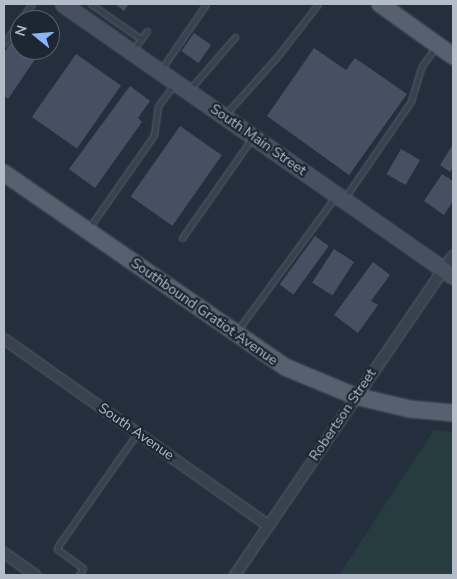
<!DOCTYPE html>
<style>
body{margin:0}
#map{position:relative;width:457px;height:579px;overflow:hidden;background:#242f3e;font-family:"Nunito Sans",sans-serif}
div>[style]{position:absolute}
.green>*{inset:0;background:#263c3f}
.building>*{inset:0;background:#455162;transform-origin:0 0}
.roads{filter:drop-shadow(0 0 1px #565f6c) drop-shadow(0 0 1px #565f6c)}
.lane>*{height:5px;margin:-2.5px;padding:0 2.5px;transform-origin:2.5px;border-radius:2.5px;background:#38414e}
.street>*{height:10px;margin:-5px;padding:0 5px;transform-origin:5px;border-radius:5px;background:#38414e}
.secondary>*{height:15px;margin:-7.5px;padding:0 7.5px;transform-origin:7.5px;border-radius:7.5px;background:#465061}
.primary>*{height:16px;margin:-8px;padding:0 8px;transform-origin:8px;border-radius:8px;background:#56606e}
span{translate:-50% -50%;white-space:nowrap;text-align:center;line-height:1.15;-webkit-text-stroke:4.5px #1d2633;paint-order:stroke}
.street-label{font-size:14px;color:#b4bcc9}
.frame{position:absolute;inset:0;border:5px solid #b4bcc9;pointer-events:none}
.north{position:absolute;left:10px;top:10px;width:50px;height:50px;box-sizing:border-box;background:#1d2633;border:1px solid #59626f;border-radius:50%;rotate:287deg;font-size:14px;font-weight:700;line-height:20px;text-align:center;color:#b4bcc9}
.north::after{content:'';display:block;margin:auto;width:18px;height:22px;background:#8ab4f8;clip-path:polygon(50% 0,100% 100%,50% 72%,0 100%)}
</style>
<div id="map">
<div class="green">
<div style="clip-path:polygon(434px 430px,453px 432px,453px 575px,339px 575px)"></div>
</div>
<div class="building">
<div style="clip-path:polygon(115px 4px,129px 4px,124px 11px)"></div>
<div style="left:194px;top:33px;width:21px;height:22px;rotate:35deg"></div>
<div style="clip-path:polygon(16px 36px,20px 39px,20px 50px,36px 50px,40px 52px,8px 99px,4px 96px,4px 52px)"></div>
<div style="clip-path:polygon(314px 48px,346px 70px,355px 58px,407px 94px,349px 175px,267px 116px)"></div>
<div style="left:76px;top:54px;width:55px;height:77px;rotate:35deg"></div>
<div style="clip-path:polygon(130px 86px,150px 101px,138px 118px,142px 122px,95px 188px,69px 169px)"></div>
<div style="left:180px;top:126px;width:51px;height:86px;rotate:35deg"></div>
<div style="clip-path:polygon(452px 146px,453px 167px,450px 172px,440px 165px)"></div>
<div style="left:401px;top:149px;width:22px;height:29px;rotate:30deg"></div>
<div style="clip-path:polygon(442px 174px,453px 181px,453px 201px,444px 215px,424px 201px)"></div>
<div style="left:315px;top:236px;width:17px;height:60px;rotate:36deg"></div>
<div style="left:334px;top:249px;width:24px;height:40px;rotate:33deg"></div>
<div style="clip-path:polygon(373px 262px,390px 275px,371px 301px,378px 305px,358px 333px,334px 315px)"></div>
</div>
<div class="roads">
<div class="lane">
<div style="left:91px;top:4px;width:61px;rotate:35deg"></div>
<div style="left:20px;top:20px;width:20px;rotate:-53deg"></div>
<div style="left:4px;top:43px;width:27px;rotate:-54deg"></div>
<div style="left:132px;top:51px;width:25px;rotate:-53deg"></div>
<div style="left:160px;top:71px;width:81px;rotate:-55.5deg"></div>
<div style="left:190px;top:89px;width:69px;rotate:-49.1deg"></div>
<div style="left:224px;top:116px;width:79px;rotate:-48.1deg"></div>
<div style="left:277px;top:57px;width:67px;rotate:-52.3deg"></div>
<div style="left:344px;top:199px;width:119px;rotate:-55.6deg"></div>
<div style="left:411px;top:101px;width:37px;rotate:-73deg"></div>
<div style="left:422px;top:66px;width:24px;rotate:-54deg"></div>
<div style="left:89px;top:228px;width:113px;rotate:-55deg"></div>
<div style="left:154px;top:135px;width:29px;rotate:-82deg"></div>
<div style="left:158px;top:106px;width:26px;rotate:-53deg"></div>
<div style="left:182px;top:238px;width:122px;rotate:-55deg"></div>
<div style="left:237px;top:331px;width:166px;rotate:-53.8deg"></div>
<div style="left:79px;top:575px;width:8px;rotate:-60deg"></div>
<div style="left:83px;top:568px;width:32px;rotate:-144deg"></div>
<div style="left:57px;top:549px;width:3px;rotate:-72deg"></div>
<div style="left:58px;top:546px;width:138px;rotate:-55deg"></div>
</div>
<div class="street">
<div style="left:4px;top:339px;width:323px;rotate:35.2deg"></div>
<div style="left:4px;top:553px;width:38px;rotate:35deg"></div>
<div style="left:235px;top:575px;width:386px;rotate:-55.7deg"></div>
</div>
<div class="secondary">
<div style="left:63px;top:4px;width:475px;rotate:34.9deg"></div>
</div>
<div class="primary">
<div style="left:380px;top:4px;width:90px;rotate:35.5deg"></div>
<div style="left:4px;top:173px;width:341px;rotate:34.6deg"></div>
<div style="left:285px;top:367px;width:76px;rotate:22.5deg"></div>
<div style="left:355px;top:396px;width:57px;rotate:13.3deg"></div>
<div style="left:410px;top:409px;width:43px;rotate:5.3deg"></div>
</div>
</div>
<div class="street-label">
<span style="left:258px;top:140px;rotate:35deg">South Main Street</span>
<span style="left:204px;top:312px;rotate:35deg">Southbound Gratiot Avenue</span>
<span style="left:343px;top:415px;rotate:-56deg">Robertson Street</span>
<span style="left:136px;top:432px;rotate:35deg">South Avenue</span>
</div>
<div class="frame"></div>
<div class="north">N</div>
</div>
